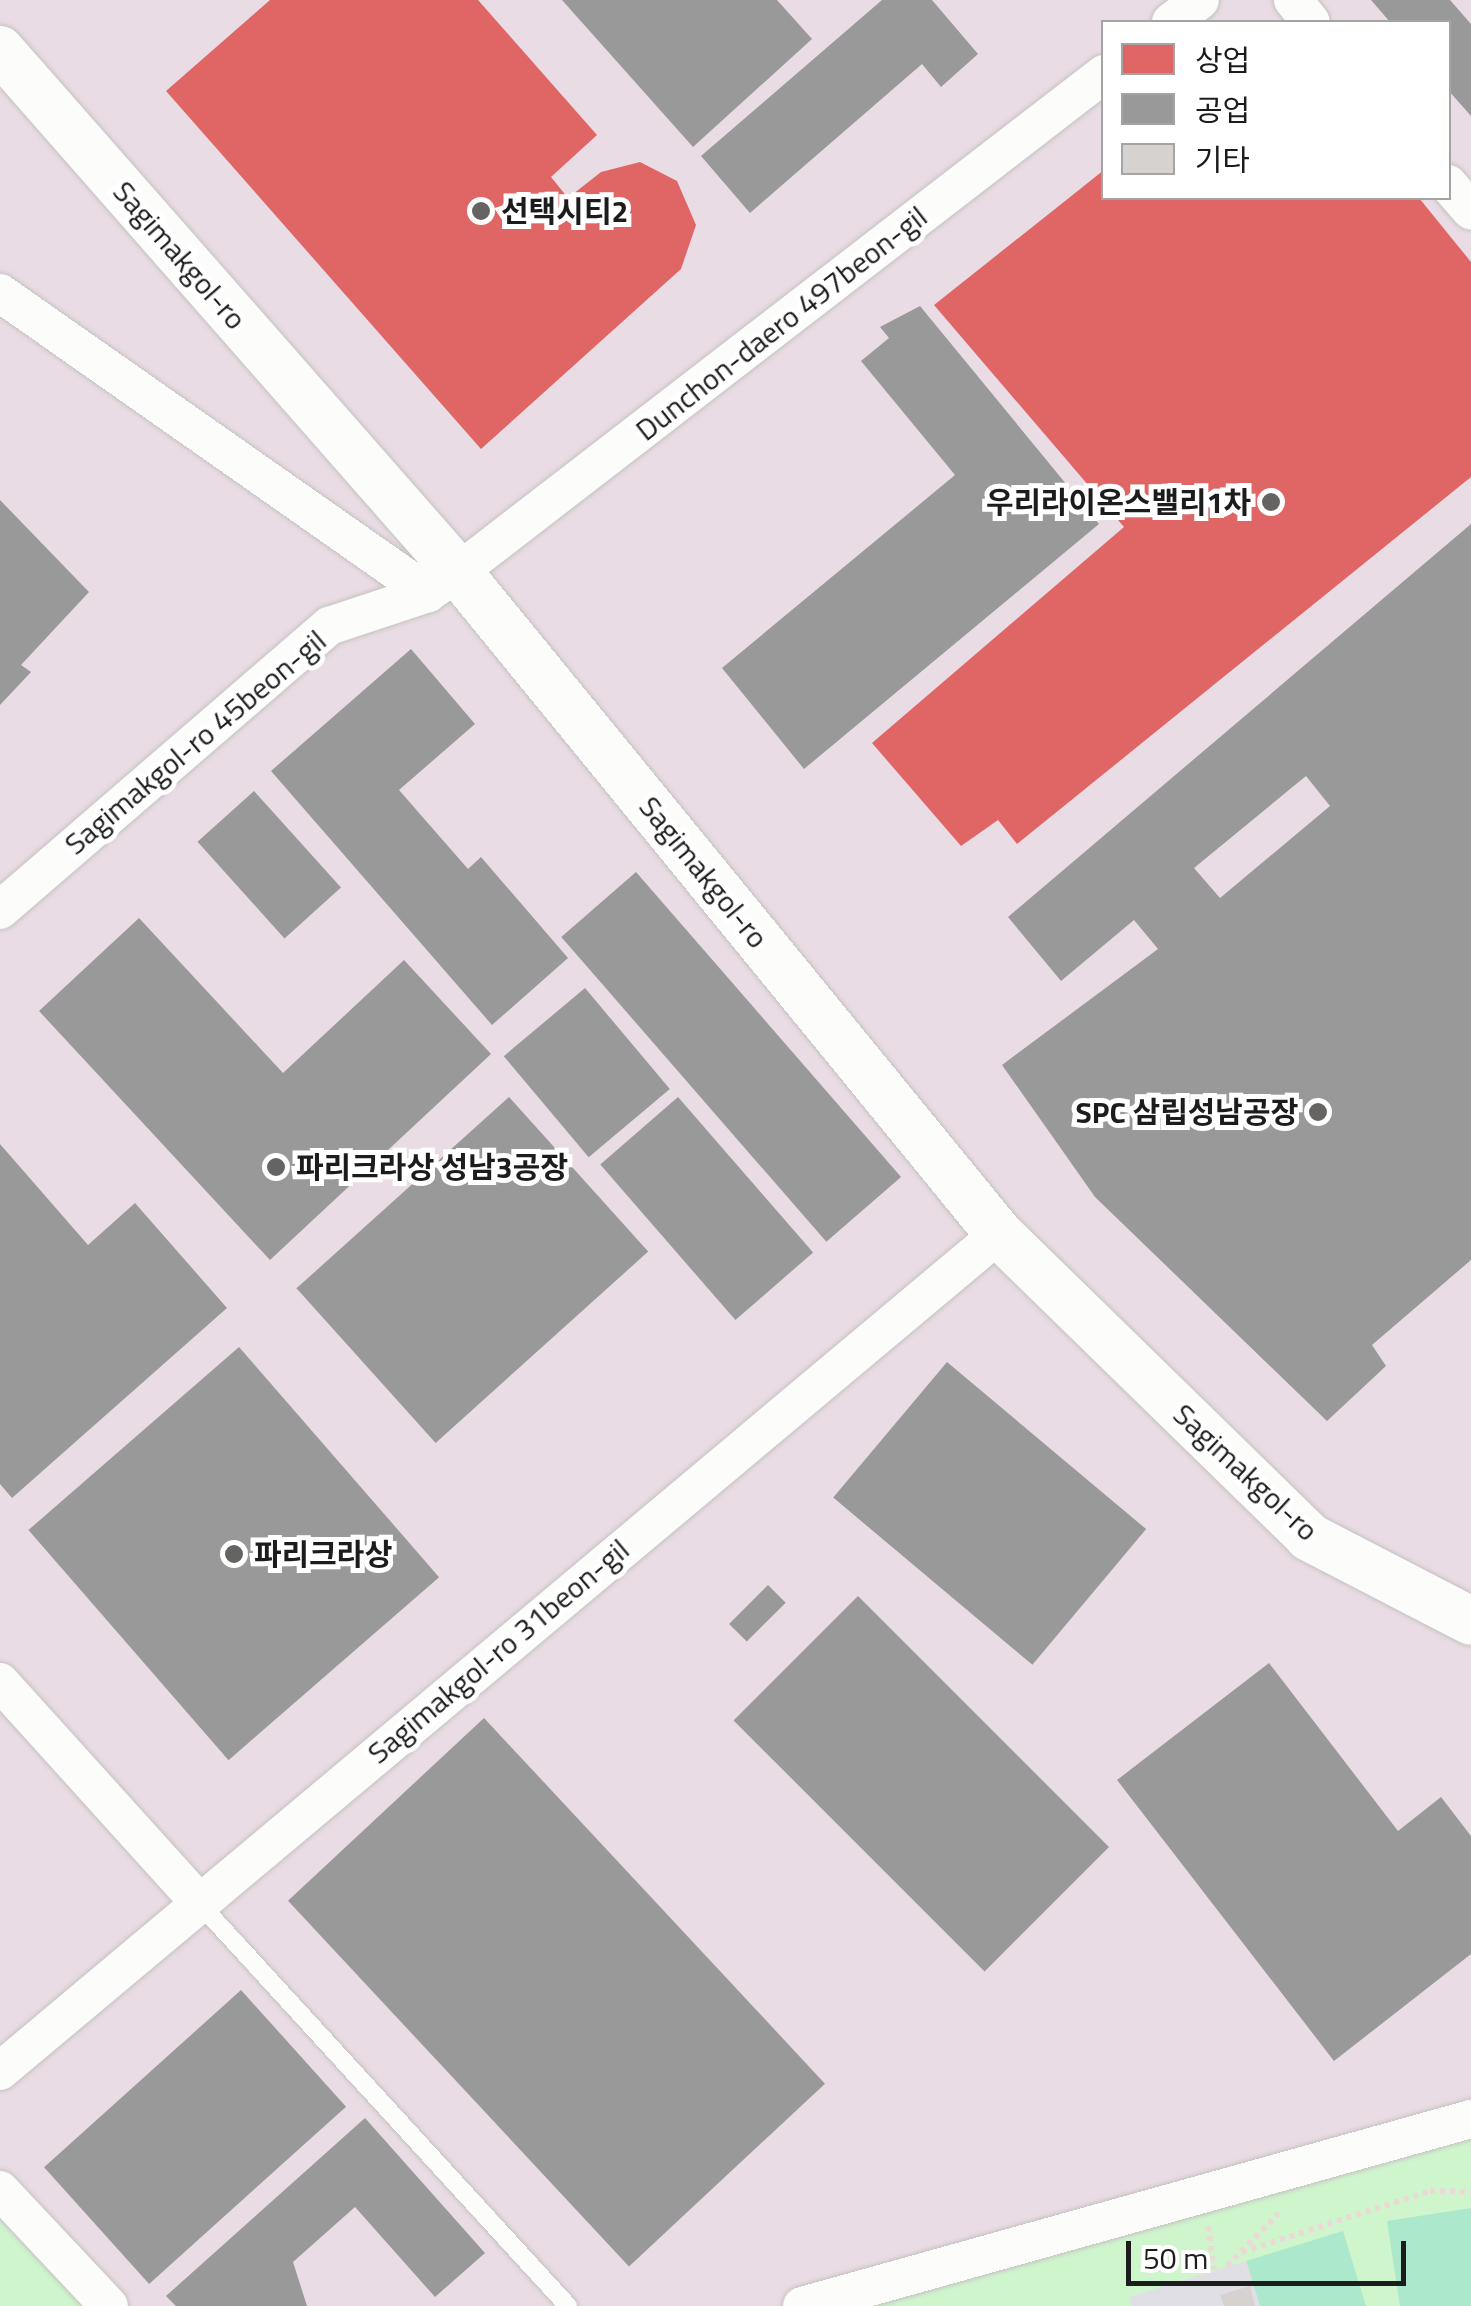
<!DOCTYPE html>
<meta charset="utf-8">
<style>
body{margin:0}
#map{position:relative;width:1471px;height:2306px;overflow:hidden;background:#ece9e4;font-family:"Titillium Web","Noto Sans KR",sans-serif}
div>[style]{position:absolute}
.industrial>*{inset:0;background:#eadce5}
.park>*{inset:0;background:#cff5cd}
.pitch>*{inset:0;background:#abe8cc}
.plaza>*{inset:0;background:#dfdfe5}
.shops>*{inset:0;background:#e06666}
.industry>*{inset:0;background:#999;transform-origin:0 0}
.building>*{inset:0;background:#d6d2cf}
.path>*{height:6px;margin-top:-3px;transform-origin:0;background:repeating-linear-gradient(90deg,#ebd9d6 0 5px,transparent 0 10px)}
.roads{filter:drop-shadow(0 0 2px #c4c2c0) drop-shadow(0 0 2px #c4c2c0)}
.service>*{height:18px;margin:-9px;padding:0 9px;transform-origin:9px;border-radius:9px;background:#fcfcfb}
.minor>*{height:38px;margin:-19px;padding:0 19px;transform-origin:19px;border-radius:19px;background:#fcfcfb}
.tertiary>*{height:48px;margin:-24px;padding:0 24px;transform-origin:24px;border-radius:24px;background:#fcfcfb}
.dots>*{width:28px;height:28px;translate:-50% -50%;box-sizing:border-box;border:5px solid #fff;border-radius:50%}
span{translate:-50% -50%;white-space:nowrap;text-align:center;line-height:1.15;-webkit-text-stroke:10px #fff;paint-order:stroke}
.poi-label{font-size:30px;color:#1c1c1c;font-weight:700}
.left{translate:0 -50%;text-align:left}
.right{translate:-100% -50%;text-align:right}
.street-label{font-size:30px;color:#1c1c1c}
.legend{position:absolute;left:1101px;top:20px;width:350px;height:180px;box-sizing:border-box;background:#fff;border:2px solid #a4a4a4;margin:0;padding:12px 18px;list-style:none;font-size:30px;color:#1c1c1c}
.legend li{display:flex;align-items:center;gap:20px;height:50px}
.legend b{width:50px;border:2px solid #a4a4a4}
.scale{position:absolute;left:1126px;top:2241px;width:280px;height:45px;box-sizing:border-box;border:5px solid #1c1c1c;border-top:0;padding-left:12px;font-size:30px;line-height:35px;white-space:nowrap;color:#1c1c1c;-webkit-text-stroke:8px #fff;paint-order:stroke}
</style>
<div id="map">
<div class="industrial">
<div style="clip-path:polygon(evenodd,0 0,1471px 0,1471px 2119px,802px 2306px,121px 2306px,0 2175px,0 0,1104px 22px,1448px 22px,1448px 198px,1104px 198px,1104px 22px)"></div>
</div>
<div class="park">
<div style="clip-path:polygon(1471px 2140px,1471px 2306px,844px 2306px,1298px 2183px)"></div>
<div style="clip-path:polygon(0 2209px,91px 2306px,0 2306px)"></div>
</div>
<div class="pitch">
<div style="clip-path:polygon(1471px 2208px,1471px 2306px,1400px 2306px,1387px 2221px)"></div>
<div style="clip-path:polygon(1343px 2231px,1366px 2306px,1260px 2306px,1246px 2261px)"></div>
</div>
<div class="plaza">
<div style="clip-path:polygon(1246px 2261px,1260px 2306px,1132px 2306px,1129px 2297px)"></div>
</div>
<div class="shops">
<div style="clip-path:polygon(270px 0,478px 0,597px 135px,551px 177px,568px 198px,601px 172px,640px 162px,677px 181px,696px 225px,681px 269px,481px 449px,166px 91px)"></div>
<div style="clip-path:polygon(1104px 170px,1104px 198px,1419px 198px,1471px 262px,1471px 477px,1017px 844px,998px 820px,961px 846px,872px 743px,1124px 527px,934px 305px)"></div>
</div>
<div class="industry">
<div style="clip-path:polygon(562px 0,777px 0,812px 39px,693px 147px)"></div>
<div style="clip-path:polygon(882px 0,932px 0,978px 54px,941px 87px,922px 64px,750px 213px,701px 156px)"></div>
<div style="clip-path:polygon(1371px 0,1450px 0,1471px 24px,1471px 116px,1448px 90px,1448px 22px,1390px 22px)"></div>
<div style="clip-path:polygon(920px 306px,1099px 524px,804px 769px,722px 668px,955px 475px,861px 361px,889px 338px,880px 327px)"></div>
<div style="clip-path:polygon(0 500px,89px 592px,21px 665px,31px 672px,0 705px)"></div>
<div style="clip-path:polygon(evenodd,1471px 524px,1471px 1260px,1372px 1345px,1386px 1366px,1327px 1421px,1095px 1197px,1002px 1065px,1158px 949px,1134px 920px,1061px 981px,1008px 917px,1471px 524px,1306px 776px,1330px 806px,1220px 898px,1194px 868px,1306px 776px)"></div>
<div style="clip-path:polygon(411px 649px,475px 724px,399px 790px,468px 869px,481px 857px,568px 958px,492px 1025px,271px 771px)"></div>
<div style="left:254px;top:791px;width:130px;height:76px;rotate:48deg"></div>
<div style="left:636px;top:872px;width:404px;height:99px;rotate:49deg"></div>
<div style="clip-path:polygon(139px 918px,283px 1073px,404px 960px,491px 1054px,270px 1260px,39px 1011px)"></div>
<div style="left:585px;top:988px;width:132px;height:106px;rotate:50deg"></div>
<div style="left:509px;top:1097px;width:208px;height:286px;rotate:48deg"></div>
<div style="left:678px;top:1097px;width:206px;height:103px;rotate:49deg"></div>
<div style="clip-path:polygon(0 1144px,88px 1245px,135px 1203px,227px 1308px,12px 1498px,0 1484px)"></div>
<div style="left:239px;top:1347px;width:305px;height:279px;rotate:49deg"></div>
<div style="left:947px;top:1362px;width:260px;height:177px;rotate:40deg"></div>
<div style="left:768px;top:1585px;width:25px;height:55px;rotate:45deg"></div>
<div style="left:858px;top:1596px;width:355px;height:176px;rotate:45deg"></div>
<div style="clip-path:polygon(1269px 1663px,1398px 1831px,1441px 1797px,1471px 1836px,1471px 1954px,1334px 2061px,1117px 1780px)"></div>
<div style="left:484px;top:1718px;width:500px;height:268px;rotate:47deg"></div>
<div style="left:241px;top:1990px;width:157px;height:265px;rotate:48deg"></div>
<div style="clip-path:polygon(365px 2118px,485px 2253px,435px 2297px,355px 2207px,293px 2262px,307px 2306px,176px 2306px,166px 2296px)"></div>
</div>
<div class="building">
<div style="clip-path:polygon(1250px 2286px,1255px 2306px,1224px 2306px,1220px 2295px)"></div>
</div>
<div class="path">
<div style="left:1208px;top:2226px;width:44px;rotate:82.2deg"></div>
<div style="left:1242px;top:2252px;width:198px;rotate:-18deg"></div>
<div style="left:1430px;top:2191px;width:41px;rotate:1.4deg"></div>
<div style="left:1227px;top:2266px;width:74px;rotate:-45.5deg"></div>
</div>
<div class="roads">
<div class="service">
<div style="left:198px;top:1902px;width:548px;rotate:47.52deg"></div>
</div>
<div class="minor">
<div style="left:1293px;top:0;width:28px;rotate:51deg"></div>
<div style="left:1171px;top:22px;width:36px;rotate:-37deg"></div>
<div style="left:1448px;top:184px;width:35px;rotate:49deg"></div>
<div style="left:0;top:293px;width:523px;rotate:35.03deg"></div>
<div style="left:0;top:910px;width:435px;rotate:-40.8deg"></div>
<div style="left:329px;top:626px;width:104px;rotate:-18.4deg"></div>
<div style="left:428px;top:593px;width:37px;rotate:-35deg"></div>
<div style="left:458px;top:572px;width:816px;rotate:-37.63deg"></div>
<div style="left:0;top:1682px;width:295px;rotate:47.9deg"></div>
<div style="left:0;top:2071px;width:1303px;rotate:-39.96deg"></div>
<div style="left:0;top:2190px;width:159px;rotate:46.8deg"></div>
<div style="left:802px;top:2306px;width:695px;rotate:-15.62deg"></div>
</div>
<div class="tertiary">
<div style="left:0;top:50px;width:687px;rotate:48.72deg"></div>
<div style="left:453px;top:566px;width:863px;rotate:50.74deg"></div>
<div style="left:999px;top:1234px;width:433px;rotate:44.3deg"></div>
<div style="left:1309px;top:1537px;width:182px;rotate:27.4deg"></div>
</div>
</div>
<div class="dots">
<div style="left:481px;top:211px;background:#656462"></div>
<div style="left:1271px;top:502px;background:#656462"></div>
<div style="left:1318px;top:1112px;background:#656462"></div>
<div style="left:276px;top:1167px;background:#656462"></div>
<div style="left:234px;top:1554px;background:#656462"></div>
</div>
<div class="poi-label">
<span class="left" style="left:501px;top:211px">선택시티2</span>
<span class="right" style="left:1251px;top:502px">우리라이온스밸리1차</span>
<span class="right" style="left:1298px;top:1112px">SPC 삼립성남공장</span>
<span class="left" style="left:296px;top:1167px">파리크라상 성남3공장</span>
<span class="left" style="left:254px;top:1554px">파리크라상</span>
</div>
<div class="street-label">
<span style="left:180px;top:255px;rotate:49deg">Sagimakgol-ro</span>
<span style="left:781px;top:323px;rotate:-38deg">Dunchon-daero 497beon-gil</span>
<span style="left:195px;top:742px;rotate:-40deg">Sagimakgol-ro 45beon-gil</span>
<span style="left:704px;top:872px;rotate:51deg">Sagimakgol-ro</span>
<span style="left:1246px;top:1472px;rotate:43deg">Sagimakgol-ro</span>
<span style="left:498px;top:1651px;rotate:-40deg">Sagimakgol-ro 31beon-gil</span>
</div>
<ul class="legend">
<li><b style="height:28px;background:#e06666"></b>상업</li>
<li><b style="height:28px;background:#999"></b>공업</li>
<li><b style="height:28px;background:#d6d2cf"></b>기타</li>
</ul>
<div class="scale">50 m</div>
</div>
